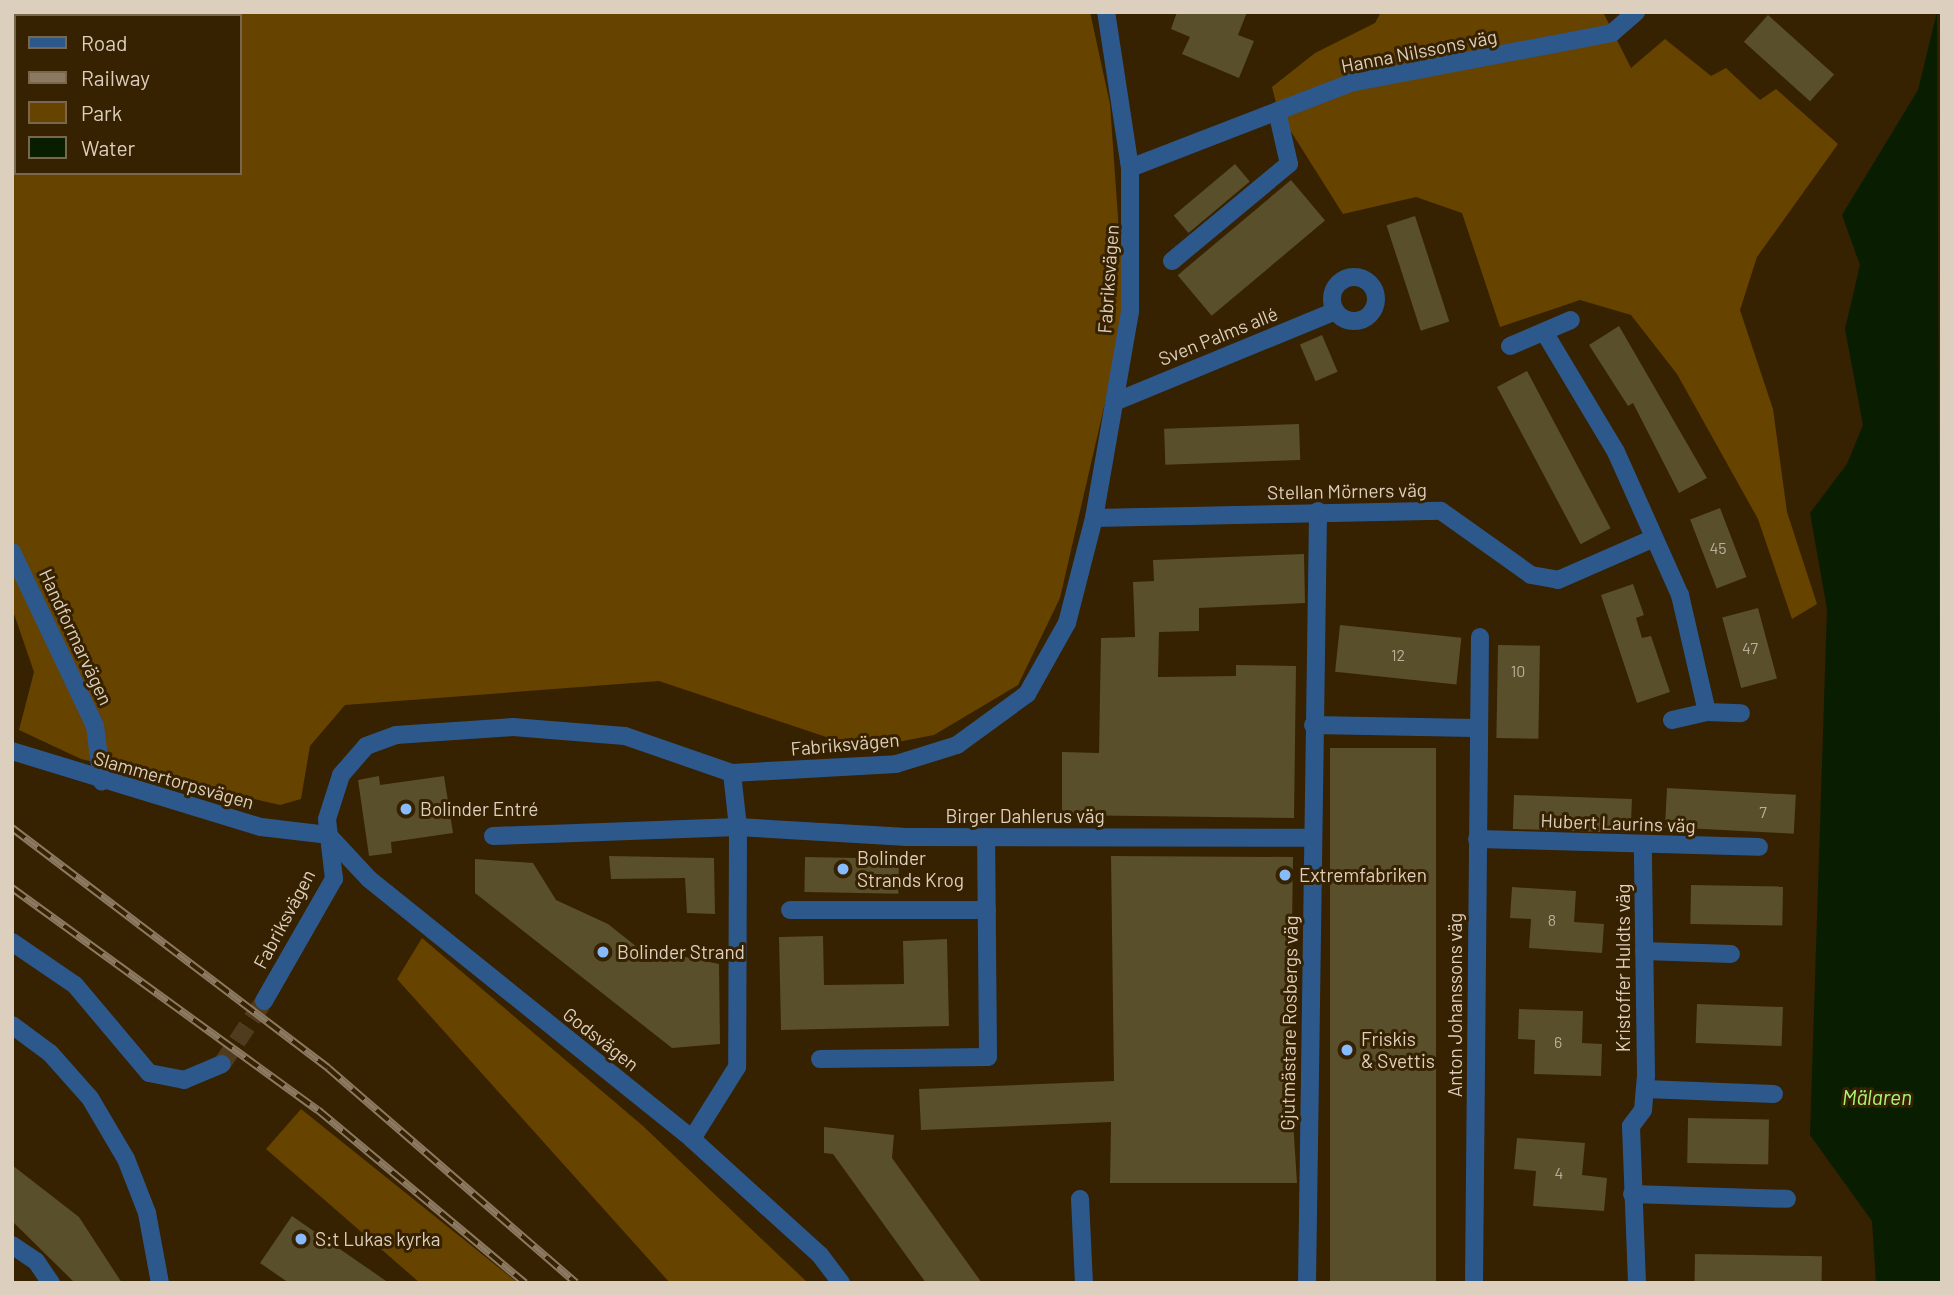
<!DOCTYPE html>
<meta charset="utf-8">
<style>
body{margin:0}
#map{position:relative;width:1954px;height:1295px;overflow:hidden;background:#362101;font-family:Barlow,sans-serif}
div>[style]{position:absolute}
.green>*{inset:0;background:#674300}
.water>*{inset:0;background:#091d00}
.building>*{inset:0;background:#594f2a;transform-origin:0 0}
.minor-tunnel>*{height:18px;margin-top:-9px;transform-origin:0;background:repeating-linear-gradient(90deg,#4f3b1d 0 18px,transparent 0 27px)}
.minor>*{height:18px;margin:-9px;padding:0 9px;transform-origin:9px;border-radius:9px;background:#2d588c}
.minor>.ring{margin:-9px;padding:0;box-sizing:content-box;background:none;border:18px solid #2d588c;border-radius:50%}
.rail>*{height:8px;margin-top:-4px;transform-origin:0;background:repeating-linear-gradient(90deg,#362101 0 16px,#8b7961 0 32px);box-sizing:border-box;border-block:2px solid #8b7961}
.dots>*{width:19px;height:19px;translate:-50% -50%;box-sizing:border-box;border:4px solid #362101;border-radius:50%}
span{translate:-50% -50%;white-space:nowrap;text-align:center;line-height:1.15;-webkit-text-stroke:6px #362101;paint-order:stroke}
.number-label{font-size:16px;color:#bcaf99}
.number-label span{-webkit-text-stroke-width:0}
.street-label{font-size:19px;color:#ddcfbe}
.poi-label{font-size:19px;color:#ddcfbe}
.left{translate:0 -50%;text-align:left}
.water-label{font-size:21px;color:#a8fa74;font-style:italic}
.frame{position:absolute;inset:0;border:14px solid #ddcfbe;pointer-events:none}
.legend{position:absolute;left:14px;top:14px;width:228px;height:161px;box-sizing:border-box;background:#362101;border:2px solid #79674d;margin:0;padding:9px 12px;list-style:none;font-size:21px;color:#ddcfbe}
.legend li{display:flex;align-items:center;gap:14px;height:35px}
.legend b{width:35px;border:2px solid #79674d}
</style>
<div id="map">
<div class="green">
<div style="clip-path:polygon(evenodd,12px 12px,1090px 12px,1110px 104px,1125px 316px,1060px 598px,1018px 685px,934px 735px,862px 749px,659px 681px,345px 705px,310px 746px,301px 799px,280px 805px,81px 759px,19px 730px,34px 672px,12px 608px,12px 12px,16px 16px,240px 16px,240px 173px,16px 173px,16px 16px)"></div>
<div style="clip-path:polygon(1381px 12px,1603px 12px,1631px 68px,1665px 39px,1711px 76px,1726px 68px,1760px 100px,1776px 89px,1838px 144px,1757px 257px,1740px 310px,1773px 409px,1787px 512px,1817px 604px,1792px 619px,1758px 519px,1677px 374px,1631px 315px,1580px 300px,1500px 327px,1462px 213px,1416px 197px,1343px 214px,1278px 111px,1272px 87px,1315px 53px,1375px 23px)"></div>
<div style="clip-path:polygon(422px 938px,643px 1126px,808px 1283px,670px 1283px,397px 979px)"></div>
<div style="clip-path:polygon(301px 1109px,518px 1283px,420px 1283px,266px 1149px)"></div>
</div>
<div class="water">
<div style="clip-path:polygon(1937px 12px,1942px 1283px,1876px 1283px,1872px 1221px,1810px 1135px,1827px 609px,1810px 513px,1847px 464px,1863px 425px,1845px 329px,1860px 265px,1842px 215px,1918px 90px)"></div>
</div>
<div class="building">
<div style="clip-path:polygon(1177px 12px,1247px 12px,1238px 35px,1254px 41px,1239px 78px,1182px 54px,1190px 37px,1171px 29px)"></div>
<div style="left:1768px;top:15px;width:89px;height:36px;rotate:42deg"></div>
<div style="left:1235px;top:164px;width:23px;height:80px;rotate:50deg"></div>
<div style="left:1291px;top:180px;width:53px;height:148px;rotate:50deg"></div>
<div style="left:1415px;top:216px;width:111px;height:30px;rotate:72deg"></div>
<div style="clip-path:polygon(1619px 326px,1707px 478px,1679px 493px,1633px 403px,1628px 406px,1589px 345px)"></div>
<div style="left:1322px;top:335px;width:40px;height:24px;rotate:67deg"></div>
<div style="left:1527px;top:371px;width:178px;height:34px;rotate:62deg"></div>
<div style="left:1299px;top:424px;width:36px;height:135px;rotate:88deg"></div>
<div style="left:1720px;top:508px;width:74px;height:32px;rotate:69deg"></div>
<div style="clip-path:polygon(1304px 554px,1305px 603px,1199px 608px,1199px 631px,1159px 632px,1158px 677px,1236px 676px,1236px 665px,1296px 666px,1294px 818px,1062px 815px,1062px 752px,1099px 753px,1101px 638px,1135px 637px,1133px 582px,1154px 581px,1153px 560px)"></div>
<div style="clip-path:polygon(1633px 584px,1644px 615px,1636px 618px,1642px 638px,1651px 636px,1670px 692px,1637px 703px,1601px 595px)"></div>
<div style="left:1758px;top:608px;width:73px;height:37px;rotate:75deg"></div>
<div style="left:1340px;top:625px;width:122px;height:47px;rotate:6deg"></div>
<div style="left:1498px;top:645px;width:42px;height:93px;rotate:1deg"></div>
<div style="left:1330px;top:748px;width:106px;height:535px"></div>
<div style="clip-path:polygon(379px 776px,380px 785px,444px 776px,453px 833px,391px 842px,392px 853px,369px 856px,358px 780px)"></div>
<div style="left:1667px;top:788px;width:129px;height:39px;rotate:3deg"></div>
<div style="left:1514px;top:795px;width:118px;height:34px;rotate:2deg"></div>
<div style="clip-path:polygon(609px 856px,714px 858px,715px 914px,687px 913px,685px 878px,611px 879px)"></div>
<div style="clip-path:polygon(1111px 856px,1293px 857px,1290px 1074px,1297px 1183px,1110px 1183px,1111px 1122px,921px 1130px,919px 1089px,1114px 1081px)"></div>
<div style="left:805px;top:857px;width:94px;height:35px;rotate:1deg"></div>
<div style="clip-path:polygon(475px 859px,533px 863px,556px 900px,608px 924px,637px 947px,719px 964px,720px 1044px,672px 1048px,475px 893px)"></div>
<div style="left:1691px;top:885px;width:92px;height:39px;rotate:1deg"></div>
<div style="clip-path:polygon(1512px 887px,1576px 891px,1574px 922px,1604px 924px,1602px 953px,1529px 948px,1531px 919px,1510px 918px)"></div>
<div style="clip-path:polygon(823px 936px,824px 985px,904px 984px,903px 941px,947px 939px,949px 1026px,781px 1030px,779px 937px)"></div>
<div style="left:1697px;top:1004px;width:86px;height:39px;rotate:2deg"></div>
<div style="clip-path:polygon(1519px 1009px,1583px 1011px,1582px 1043px,1602px 1044px,1601px 1076px,1534px 1074px,1535px 1040px,1518px 1039px)"></div>
<div style="left:1688px;top:1118px;width:81px;height:45px;rotate:1deg"></div>
<div style="clip-path:polygon(824px 1127px,894px 1135px,892px 1158px,982px 1283px,926px 1283px,833px 1154px,824px 1153px)"></div>
<div style="clip-path:polygon(1517px 1138px,1585px 1143px,1582px 1175px,1607px 1178px,1604px 1211px,1533px 1206px,1536px 1171px,1514px 1169px)"></div>
<div style="clip-path:polygon(12px 1165px,79px 1217px,122px 1283px,75px 1283px,12px 1221px)"></div>
<div style="clip-path:polygon(292px 1216px,389px 1283px,289px 1283px,260px 1263px)"></div>
<div style="left:1695px;top:1254px;width:127px;height:29px;rotate:1deg"></div>
</div>
<div class="minor-tunnel">
<div style="left:222px;top:1064px;width:76px;rotate:-56.3deg"></div>
</div>
<div class="minor">
<div style="left:1130px;top:168px;width:236px;rotate:-21.1deg"></div>
<div style="left:1350px;top:83px;width:267px;rotate:-10.8deg"></div>
<div style="left:1612px;top:33px;width:32px;rotate:-41deg"></div>
<div style="left:1172px;top:261px;width:152px;rotate:-39.7deg"></div>
<div style="left:1289px;top:164px;width:54px;rotate:-102.8deg"></div>
<div class="ring" style="left:1332px;top:277px;width:26px;height:26px"></div>
<div style="left:1546px;top:335px;width:136px;rotate:59.1deg"></div>
<div style="left:1616px;top:452px;width:157px;rotate:65.9deg"></div>
<div style="left:1680px;top:595px;width:120px;rotate:77deg"></div>
<div style="left:1510px;top:346px;width:66px;rotate:-23.1deg"></div>
<div style="left:1117px;top:401px;width:236px;rotate:-22.4deg"></div>
<div style="left:1094px;top:518px;width:347px;rotate:-1.2deg"></div>
<div style="left:1441px;top:511px;width:110px;rotate:35.4deg"></div>
<div style="left:1531px;top:575px;width:27px;rotate:10deg"></div>
<div style="left:1558px;top:580px;width:105px;rotate:-23.6deg"></div>
<div style="left:12px;top:552px;width:193px;rotate:64.5deg"></div>
<div style="left:95px;top:726px;width:56px;rotate:82.9deg"></div>
<div style="left:1672px;top:720px;width:36px;rotate:-13deg"></div>
<div style="left:1707px;top:712px;width:34px;rotate:2deg"></div>
<div style="left:1313px;top:725px;width:162px;rotate:1.1deg"></div>
<div style="left:12px;top:751px;width:260px;rotate:17deg"></div>
<div style="left:261px;top:827px;width:67px;rotate:6.8deg"></div>
<div style="left:732px;top:773px;width:54px;rotate:83.7deg"></div>
<div style="left:738px;top:827px;width:169px;rotate:3.4deg"></div>
<div style="left:907px;top:837px;width:404px;rotate:0.1deg"></div>
<div style="left:328px;top:835px;width:60px;rotate:47deg"></div>
<div style="left:369px;top:879px;width:415px;rotate:38.8deg"></div>
<div style="left:692px;top:1139px;width:173px;rotate:42.2deg"></div>
<div style="left:820px;top:1255px;width:35px;rotate:53deg"></div>
<div style="left:493px;top:836px;width:245px;rotate:-2.1deg"></div>
<div style="left:738px;top:827px;width:240px;rotate:90.2deg"></div>
<div style="left:737px;top:1067px;width:85px;rotate:122deg"></div>
<div style="left:1477px;top:839px;width:282px;rotate:1.6deg"></div>
<div style="left:790px;top:910px;width:197px"></div>
<div style="left:12px;top:942px;width:76px;rotate:34.3deg"></div>
<div style="left:75px;top:985px;width:115px;rotate:49.9deg"></div>
<div style="left:149px;top:1073px;width:36px;rotate:11deg"></div>
<div style="left:184px;top:1080px;width:41px;rotate:-22.8deg"></div>
<div style="left:1644px;top:951px;width:87px;rotate:2deg"></div>
<div style="left:264px;top:1001px;width:141px;rotate:-60.2deg"></div>
<div style="left:334px;top:879px;width:60px;rotate:-96.7deg"></div>
<div style="left:327px;top:819px;width:46px;rotate:-72.3deg"></div>
<div style="left:341px;top:775px;width:38px;rotate:-49deg"></div>
<div style="left:366px;top:746px;width:32px;rotate:-20deg"></div>
<div style="left:396px;top:735px;width:117px;rotate:-3.9deg"></div>
<div style="left:513px;top:727px;width:112px;rotate:4.6deg"></div>
<div style="left:625px;top:736px;width:113px;rotate:19.1deg"></div>
<div style="left:732px;top:773px;width:164px;rotate:-3.1deg"></div>
<div style="left:896px;top:764px;width:64px;rotate:-17.3deg"></div>
<div style="left:957px;top:745px;width:87px;rotate:-36.1deg"></div>
<div style="left:1027px;top:694px;width:81px;rotate:-60.6deg"></div>
<div style="left:1067px;top:623px;width:108px;rotate:-75.6deg"></div>
<div style="left:1094px;top:518px;width:210px;rotate:-80.1deg"></div>
<div style="left:1130px;top:311px;width:143px;rotate:-90deg"></div>
<div style="left:1130px;top:168px;width:158px;rotate:-98.7deg"></div>
<div style="left:12px;top:1025px;width:47px;rotate:36.4deg"></div>
<div style="left:50px;top:1053px;width:60px;rotate:48.4deg"></div>
<div style="left:90px;top:1098px;width:71px;rotate:59.5deg"></div>
<div style="left:126px;top:1159px;width:58px;rotate:68.7deg"></div>
<div style="left:147px;top:1213px;width:71px;rotate:79.5deg"></div>
<div style="left:820px;top:1059px;width:168px;rotate:-0.7deg"></div>
<div style="left:988px;top:1057px;width:220px;rotate:-90.5deg"></div>
<div style="left:1645px;top:1089px;width:129px;rotate:2.2deg"></div>
<div style="left:1632px;top:1194px;width:155px;rotate:1.8deg"></div>
<div style="left:1080px;top:1199px;width:84px;rotate:87.3deg"></div>
<div style="left:12px;top:1245px;width:29px;rotate:34deg"></div>
<div style="left:36px;top:1261px;width:27px;rotate:56deg"></div>
<div style="left:1307px;top:1283px;width:772px;rotate:-89.18deg"></div>
<div style="left:1474px;top:1283px;width:646px;rotate:-89.47deg"></div>
<div style="left:1637px;top:1283px;width:157px;rotate:-92.2deg"></div>
<div style="left:1631px;top:1126px;width:20px;rotate:-53deg"></div>
<div style="left:1643px;top:1110px;width:36px;rotate:-85deg"></div>
<div style="left:1646px;top:1074px;width:228px;rotate:-90.8deg"></div>
</div>
<div class="rail">
<div style="left:12px;top:828px;width:397px;rotate:37.2deg"></div>
<div style="left:328px;top:1068px;width:328px;rotate:40.9deg"></div>
<div style="left:12px;top:888px;width:378px;rotate:36deg"></div>
<div style="left:318px;top:1110px;width:270px;rotate:39.9deg"></div>
</div>
<div class="dots">
<div style="left:406px;top:809px;background:#87bbfb"></div>
<div style="left:843px;top:869px;background:#87bbfb"></div>
<div style="left:1285px;top:875px;background:#87bbfb"></div>
<div style="left:603px;top:952px;background:#87bbfb"></div>
<div style="left:1347px;top:1050px;background:#87bbfb"></div>
<div style="left:301px;top:1239px;background:#87bbfb"></div>
</div>
<div class="number-label">
<span style="left:1718px;top:548px">45</span>
<span style="left:1750px;top:648px">47</span>
<span style="left:1398px;top:655px">12</span>
<span style="left:1518px;top:671px">10</span>
<span style="left:1763px;top:812px">7</span>
<span style="left:1552px;top:920px">8</span>
<span style="left:1558px;top:1042px">6</span>
<span style="left:1559px;top:1173px">4</span>
</div>
<div class="street-label">
<span style="left:1419px;top:51px;rotate:-11deg">Hanna Nilssons väg</span>
<span style="left:1108px;top:279px;rotate:-86deg">Fabriksvägen</span>
<span style="left:1218px;top:336px;rotate:-22deg">Sven Palms allé</span>
<span style="left:1347px;top:491px;rotate:-1deg">Stellan Mörners väg</span>
<span style="left:76px;top:637px;rotate:65deg">Handformarvägen</span>
<span style="left:845px;top:744px;rotate:-5deg">Fabriksvägen</span>
<span style="left:174px;top:780px;rotate:16deg">Slammertorpsvägen</span>
<span style="left:1025px;top:816px">Birger Dahlerus väg</span>
<span style="left:1618px;top:823px;rotate:2deg">Hubert Laurins väg</span>
<span style="left:284px;top:919px;rotate:-62deg">Fabriksvägen</span>
<span style="left:1623px;top:968px;rotate:-90deg">Kristoffer Huldts väg</span>
<span style="left:1455px;top:1005px;rotate:-90deg">Anton Johanssons väg</span>
<span style="left:1289px;top:1023px;rotate:-89deg">Gjutmästare Rosbergs väg</span>
<span style="left:601px;top:1039px;rotate:38deg">Godsvägen</span>
</div>
<div class="poi-label">
<span class="left" style="left:420px;top:809px">Bolinder Entré</span>
<span class="left" style="left:857px;top:869px">Bolinder<br>Strands Krog</span>
<span class="left" style="left:1299px;top:875px">Extremfabriken</span>
<span class="left" style="left:617px;top:952px">Bolinder Strand</span>
<span class="left" style="left:1361px;top:1050px">Friskis<br>&amp; Svettis</span>
<span class="left" style="left:315px;top:1239px">S:t Lukas kyrka</span>
</div>
<div class="water-label">
<span style="left:1877px;top:1097px">Mälaren</span>
</div>
<div class="frame"></div>
<ul class="legend">
<li><b style="height:9px;background:#2d588c"></b>Road</li>
<li><b style="height:9px;background:#8b7961"></b>Railway</li>
<li><b style="height:19px;background:#674300"></b>Park</li>
<li><b style="height:19px;background:#091d00"></b>Water</li>
</ul>
</div>
